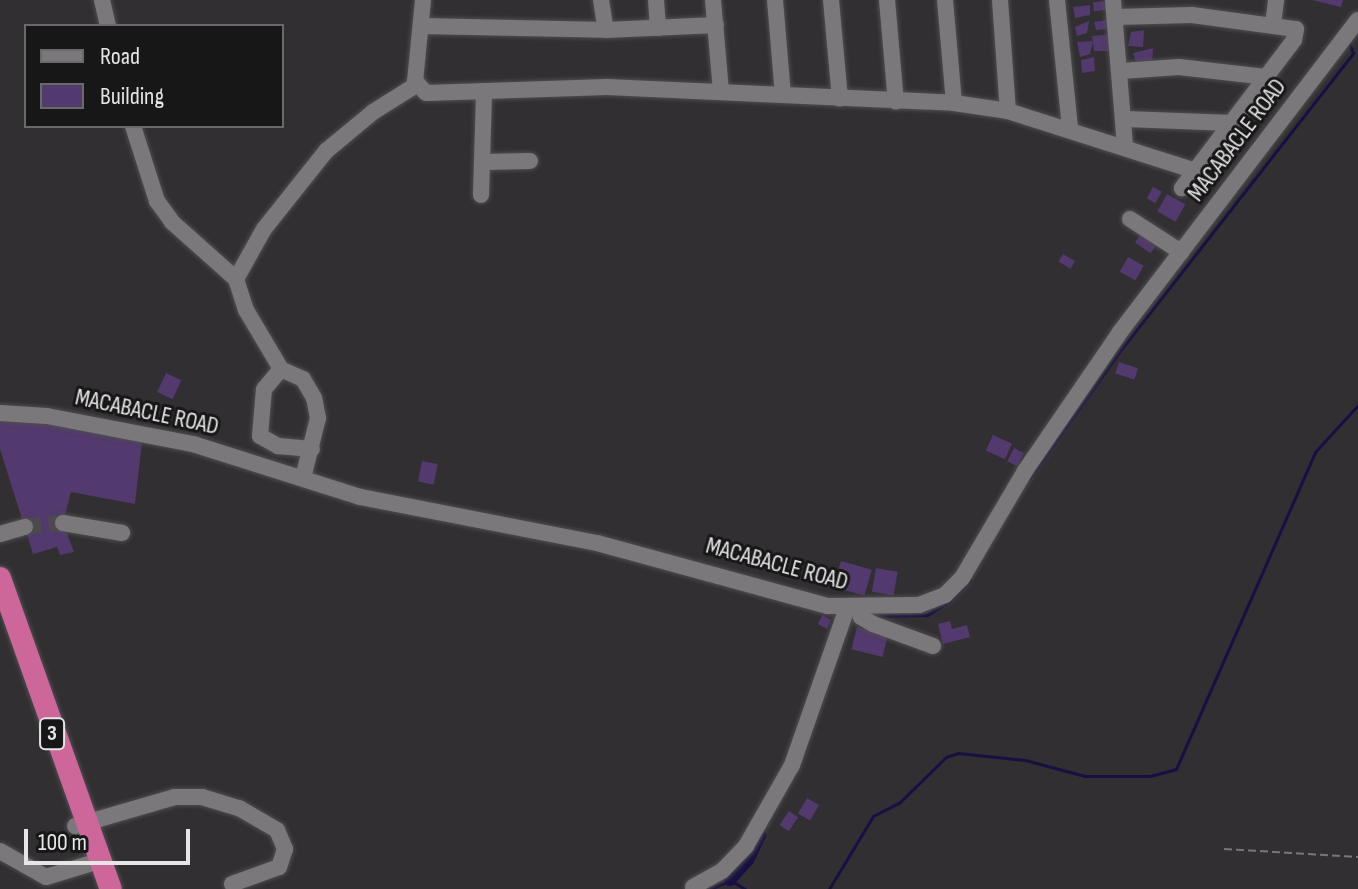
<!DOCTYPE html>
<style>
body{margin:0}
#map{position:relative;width:1358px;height:889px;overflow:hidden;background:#312f31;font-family:"Sofia Sans Condensed",sans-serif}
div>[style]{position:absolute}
.stream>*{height:3px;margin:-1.5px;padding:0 1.5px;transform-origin:1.5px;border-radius:1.5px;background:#171143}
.canal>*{height:12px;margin:-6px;padding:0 6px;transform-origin:6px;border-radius:6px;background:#171143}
.building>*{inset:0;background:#52396e;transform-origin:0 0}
.minor-tunnel>*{height:16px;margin-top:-8px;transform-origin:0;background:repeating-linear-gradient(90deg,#4c4a4c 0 16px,transparent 0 24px)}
.path>*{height:2px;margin-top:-1px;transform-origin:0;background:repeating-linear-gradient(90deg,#787678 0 8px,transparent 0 12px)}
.roads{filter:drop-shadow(0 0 2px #4f4d4f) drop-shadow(0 0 2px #4f4d4f)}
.minor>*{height:16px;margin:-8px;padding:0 8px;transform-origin:8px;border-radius:8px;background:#7b787b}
.highway>*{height:22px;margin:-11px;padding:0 11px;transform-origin:11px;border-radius:11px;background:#cd679a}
span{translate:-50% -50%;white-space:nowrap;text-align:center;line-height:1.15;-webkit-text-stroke:6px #181718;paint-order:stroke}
.shield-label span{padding:2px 6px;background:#181718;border:2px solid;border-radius:6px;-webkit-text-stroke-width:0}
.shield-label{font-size:22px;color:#e7e6e7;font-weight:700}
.street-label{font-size:24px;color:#e7e6e7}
.legend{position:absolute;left:24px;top:24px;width:260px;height:104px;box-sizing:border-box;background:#181718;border:2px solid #6b6a6b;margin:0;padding:10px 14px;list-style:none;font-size:24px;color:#e7e6e7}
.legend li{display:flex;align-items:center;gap:16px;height:40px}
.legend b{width:40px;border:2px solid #6b6a6b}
.scale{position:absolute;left:24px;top:829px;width:166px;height:36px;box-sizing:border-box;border:4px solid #e7e6e7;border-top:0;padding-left:10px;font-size:24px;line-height:28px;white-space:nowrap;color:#e7e6e7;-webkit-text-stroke:6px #181718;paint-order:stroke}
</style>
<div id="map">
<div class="stream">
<div style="left:1030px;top:478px;width:159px;rotate:-54.7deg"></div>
<div style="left:1122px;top:348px;width:375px;rotate:-51.9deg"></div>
<div style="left:1353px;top:53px;width:11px;rotate:-112deg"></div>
<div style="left:874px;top:616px;width:53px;rotate:-1.1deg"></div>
<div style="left:927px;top:615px;width:26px;rotate:-31deg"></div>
<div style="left:949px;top:602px;width:30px;rotate:-45deg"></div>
<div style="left:710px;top:889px;width:22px;rotate:-24deg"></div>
<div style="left:730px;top:880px;width:17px;rotate:31deg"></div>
<div style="left:829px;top:889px;width:85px;rotate:-58.9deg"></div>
<div style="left:873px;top:816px;width:30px;rotate:-27deg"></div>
<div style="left:900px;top:802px;width:64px;rotate:-44.4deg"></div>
<div style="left:946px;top:757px;width:13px;rotate:-18deg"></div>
<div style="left:958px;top:753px;width:67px;rotate:6deg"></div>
<div style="left:1025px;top:760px;width:62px;rotate:14.9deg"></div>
<div style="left:1085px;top:776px;width:65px"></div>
<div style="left:1150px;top:776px;width:27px;rotate:-15deg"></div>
<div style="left:1176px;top:769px;width:346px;rotate:-66.3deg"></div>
<div style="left:1315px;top:452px;width:64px;rotate:-47.5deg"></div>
</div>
<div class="canal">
<div style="left:730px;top:880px;width:27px;rotate:-48deg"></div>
<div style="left:748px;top:860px;width:28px;rotate:-64deg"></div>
</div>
<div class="building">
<div style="clip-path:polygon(1312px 0,1343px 0,1341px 7px)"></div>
<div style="left:1105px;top:1px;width:9px;height:12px;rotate:84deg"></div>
<div style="clip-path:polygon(1090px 5px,1090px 15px,1075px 18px,1073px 7px)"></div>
<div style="clip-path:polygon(1107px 20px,1108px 29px,1096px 30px,1094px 22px)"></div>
<div style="clip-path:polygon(1089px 21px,1087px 33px,1077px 36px,1075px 27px)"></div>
<div style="clip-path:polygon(1144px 30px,1143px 47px,1128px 46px,1131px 32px)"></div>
<div style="clip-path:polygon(1113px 34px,1110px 51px,1094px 51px,1092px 36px)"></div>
<div style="clip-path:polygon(1093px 41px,1090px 54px,1080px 57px,1077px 42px)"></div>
<div style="clip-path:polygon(1153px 48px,1152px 69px,1136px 62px,1133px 53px)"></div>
<div style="clip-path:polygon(1094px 57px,1095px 71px,1082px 73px,1081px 60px)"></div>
<div style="left:1153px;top:187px;width:10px;height:13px;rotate:29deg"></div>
<div style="left:1167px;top:194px;width:21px;height:20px;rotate:29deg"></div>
<div style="left:1143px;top:231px;width:19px;height:14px;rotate:35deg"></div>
<div style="left:1063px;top:254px;width:14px;height:9px;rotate:30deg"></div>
<div style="left:1128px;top:257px;width:18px;height:17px;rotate:29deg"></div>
<div style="left:1119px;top:362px;width:20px;height:12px;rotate:18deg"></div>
<div style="left:166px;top:373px;width:17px;height:21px;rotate:25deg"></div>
<div style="clip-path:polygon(0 421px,42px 422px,142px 442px,135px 504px,71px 492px,63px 523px,74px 552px,60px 555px,57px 547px,33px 554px,0 449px)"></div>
<div style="left:993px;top:435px;width:21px;height:17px;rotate:25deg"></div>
<div style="left:1014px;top:448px;width:11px;height:15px;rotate:27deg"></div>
<div style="left:422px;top:461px;width:16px;height:21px;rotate:11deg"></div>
<div style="left:841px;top:561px;width:32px;height:27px;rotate:16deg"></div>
<div style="left:876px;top:568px;width:22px;height:24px;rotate:10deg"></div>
<div style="clip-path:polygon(822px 615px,831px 620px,827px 629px,818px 624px)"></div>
<div style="clip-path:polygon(950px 621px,952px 629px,967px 625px,970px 637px,943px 644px,938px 624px)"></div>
<div style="left:857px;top:627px;width:32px;height:23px;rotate:14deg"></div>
<div style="left:807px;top:798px;width:14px;height:18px;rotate:30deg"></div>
<div style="left:789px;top:811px;width:11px;height:17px;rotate:34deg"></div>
</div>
<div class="minor-tunnel">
<div style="left:25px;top:527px;width:38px;rotate:-6deg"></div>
</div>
<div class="path">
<div style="left:1224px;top:849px;width:134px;rotate:3.4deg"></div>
</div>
<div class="roads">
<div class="minor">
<div style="left:102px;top:0;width:27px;rotate:77deg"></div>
<div style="left:423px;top:0;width:81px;rotate:95.6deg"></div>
<div style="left:415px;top:81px;width:16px;rotate:47deg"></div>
<div style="left:426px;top:93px;width:181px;rotate:-1.9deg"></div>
<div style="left:607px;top:87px;width:347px;rotate:2.6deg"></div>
<div style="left:954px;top:103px;width:55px;rotate:8.4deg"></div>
<div style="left:1008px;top:111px;width:197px;rotate:17.7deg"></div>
<div style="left:601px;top:0;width:30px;rotate:81deg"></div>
<div style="left:656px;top:0;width:28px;rotate:86deg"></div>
<div style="left:713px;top:0;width:91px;rotate:85deg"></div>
<div style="left:775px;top:0;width:95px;rotate:85.2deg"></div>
<div style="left:831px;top:0;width:99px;rotate:84.8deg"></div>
<div style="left:887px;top:0;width:102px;rotate:85deg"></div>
<div style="left:945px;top:0;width:103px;rotate:85deg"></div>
<div style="left:1000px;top:0;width:111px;rotate:85.9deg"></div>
<div style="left:1057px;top:0;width:130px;rotate:84.2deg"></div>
<div style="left:1113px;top:0;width:146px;rotate:85.3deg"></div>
<div style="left:1115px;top:17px;width:77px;rotate:-1.5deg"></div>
<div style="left:1192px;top:15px;width:105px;rotate:7.7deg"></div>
<div style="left:1296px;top:29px;width:11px;rotate:100deg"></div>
<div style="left:1294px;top:40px;width:186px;rotate:127.1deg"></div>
<div style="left:1273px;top:25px;width:25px;rotate:-83deg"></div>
<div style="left:421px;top:26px;width:185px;rotate:1.2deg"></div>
<div style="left:606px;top:30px;width:110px;rotate:-2.6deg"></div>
<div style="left:1121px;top:71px;width:58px;rotate:-3.9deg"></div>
<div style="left:1179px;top:67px;width:89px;rotate:6.5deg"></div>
<div style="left:1126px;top:119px;width:106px;rotate:2.2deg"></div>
<div style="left:133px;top:126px;width:79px;rotate:72.3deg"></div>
<div style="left:157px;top:201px;width:26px;rotate:54deg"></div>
<div style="left:172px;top:222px;width:86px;rotate:41.7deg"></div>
<div style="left:482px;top:162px;width:48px;rotate:-1.2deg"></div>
<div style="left:481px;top:195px;width:104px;rotate:-88.3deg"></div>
<div style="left:1130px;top:219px;width:61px;rotate:32.9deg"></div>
<div style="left:281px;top:369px;width:26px;rotate:130deg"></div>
<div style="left:264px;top:389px;width:47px;rotate:94.9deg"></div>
<div style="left:260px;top:436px;width:21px;rotate:29deg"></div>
<div style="left:278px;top:446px;width:34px;rotate:5deg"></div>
<div style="left:0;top:413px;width:47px;rotate:3.7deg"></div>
<div style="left:47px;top:416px;width:149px;rotate:10.9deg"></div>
<div style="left:193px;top:444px;width:175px;rotate:17.6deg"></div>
<div style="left:360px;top:497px;width:241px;rotate:11deg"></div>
<div style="left:597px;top:543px;width:239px;rotate:15.3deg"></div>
<div style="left:828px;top:606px;width:91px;rotate:-0.6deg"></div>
<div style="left:919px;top:605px;width:28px;rotate:-21deg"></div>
<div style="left:945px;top:595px;width:24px;rotate:-45deg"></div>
<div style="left:962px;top:578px;width:124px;rotate:-59.5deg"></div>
<div style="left:1025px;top:471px;width:168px;rotate:-55.6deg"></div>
<div style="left:1120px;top:332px;width:392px;rotate:-52.7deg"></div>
<div style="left:303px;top:478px;width:62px;rotate:-76deg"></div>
<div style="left:318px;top:418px;width:20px;rotate:-101deg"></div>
<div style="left:314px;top:398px;width:22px;rotate:-120deg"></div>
<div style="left:303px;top:379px;width:24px;rotate:-156deg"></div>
<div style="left:281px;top:369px;width:69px;rotate:-120.7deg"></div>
<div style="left:246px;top:310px;width:33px;rotate:-108deg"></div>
<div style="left:236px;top:279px;width:57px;rotate:-60.8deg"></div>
<div style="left:264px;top:229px;width:100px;rotate:-51.5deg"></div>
<div style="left:326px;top:151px;width:61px;rotate:-39.7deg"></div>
<div style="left:373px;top:112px;width:51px;rotate:-32.1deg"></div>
<div style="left:63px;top:523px;width:60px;rotate:9.6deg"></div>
<div style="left:0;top:534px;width:26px;rotate:-16deg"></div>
<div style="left:858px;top:608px;width:9px;rotate:72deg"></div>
<div style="left:861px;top:617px;width:14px;rotate:30deg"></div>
<div style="left:873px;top:624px;width:64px;rotate:20.1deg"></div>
<div style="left:75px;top:826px;width:104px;rotate:-16.2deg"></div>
<div style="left:175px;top:797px;width:27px"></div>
<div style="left:202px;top:797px;width:39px;rotate:17deg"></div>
<div style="left:239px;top:808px;width:44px;rotate:30.1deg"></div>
<div style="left:277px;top:830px;width:21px;rotate:67deg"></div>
<div style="left:285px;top:849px;width:19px;rotate:108deg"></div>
<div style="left:279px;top:867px;width:50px;rotate:160.1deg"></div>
<div style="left:0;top:851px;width:53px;rotate:29.5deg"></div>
<div style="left:46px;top:877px;width:45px;rotate:-16.8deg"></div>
<div style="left:693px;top:887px;width:33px;rotate:-29deg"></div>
<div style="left:722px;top:871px;width:35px;rotate:-46deg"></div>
<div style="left:746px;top:846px;width:93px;rotate:-60.4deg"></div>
<div style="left:792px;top:765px;width:166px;rotate:-70.7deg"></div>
</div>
<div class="highway">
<div style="left:0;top:578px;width:330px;rotate:70.4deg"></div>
</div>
</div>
<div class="shield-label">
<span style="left:52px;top:734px">3</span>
</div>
<div class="street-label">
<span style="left:1237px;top:140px;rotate:-53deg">MACABACLE ROAD</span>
<span style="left:147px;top:412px;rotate:12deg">MACABACLE ROAD</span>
<span style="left:777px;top:564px;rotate:15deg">MACABACLE ROAD</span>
</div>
<ul class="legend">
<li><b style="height:10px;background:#7b787b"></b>Road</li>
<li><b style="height:22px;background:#52396e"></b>Building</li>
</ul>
<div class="scale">100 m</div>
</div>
